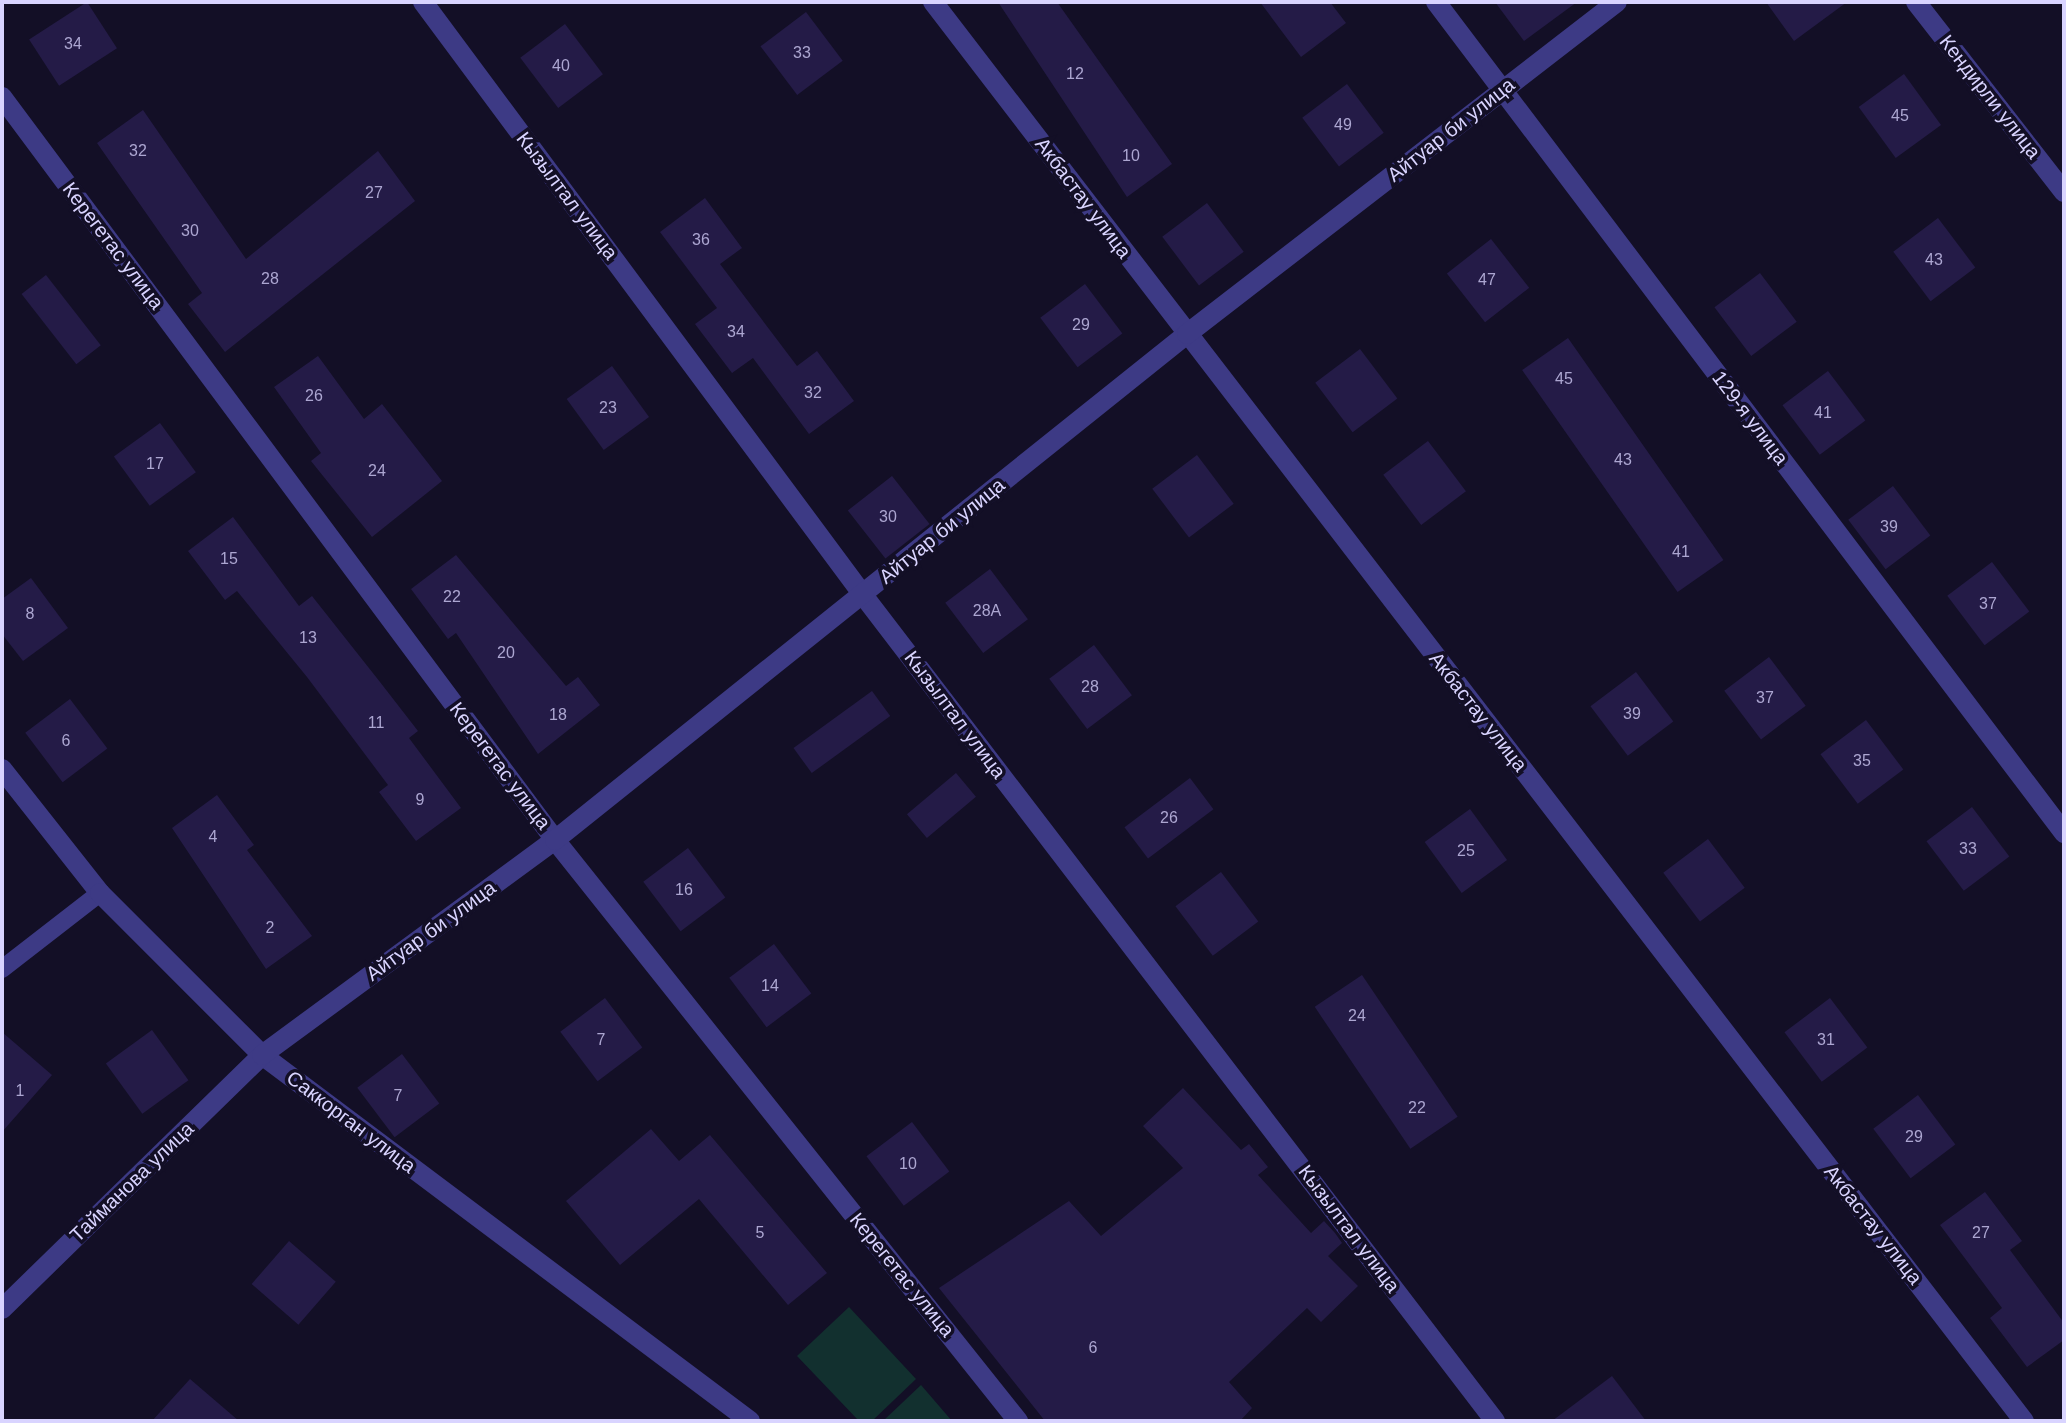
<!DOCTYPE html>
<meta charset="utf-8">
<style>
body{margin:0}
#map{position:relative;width:2066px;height:1423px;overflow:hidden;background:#130f26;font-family:Helvetica,sans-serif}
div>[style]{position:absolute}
.green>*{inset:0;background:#12302f}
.building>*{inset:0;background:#241b47;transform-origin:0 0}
.lane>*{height:18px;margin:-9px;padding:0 9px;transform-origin:9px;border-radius:9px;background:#3d3a85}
.street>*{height:20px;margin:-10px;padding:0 10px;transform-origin:10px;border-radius:10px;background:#3d3a85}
span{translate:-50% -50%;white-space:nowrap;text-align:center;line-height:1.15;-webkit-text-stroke:7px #130f26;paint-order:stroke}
.number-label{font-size:16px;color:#aca6d1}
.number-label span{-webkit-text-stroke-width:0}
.street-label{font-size:20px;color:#d9d4ff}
.frame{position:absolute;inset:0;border:4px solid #d9d4ff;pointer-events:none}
</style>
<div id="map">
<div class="green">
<div style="clip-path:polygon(849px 1307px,916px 1379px,872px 1421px,859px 1421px,797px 1356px)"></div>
<div style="clip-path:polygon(921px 1385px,952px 1421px,883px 1421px)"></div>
</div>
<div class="building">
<div style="left:87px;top:2px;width:55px;height:69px;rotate:57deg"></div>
<div style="clip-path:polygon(998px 2px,1057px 2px,1172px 164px,1127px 197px)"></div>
<div style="clip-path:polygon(1260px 2px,1330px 2px,1346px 23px,1301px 57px)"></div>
<div style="clip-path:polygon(1495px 2px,1577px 2px,1524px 41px)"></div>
<div style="clip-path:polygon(1766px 2px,1847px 2px,1794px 41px)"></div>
<div style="left:806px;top:12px;width:61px;height:57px;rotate:53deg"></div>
<div style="left:565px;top:24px;width:63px;height:56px;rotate:53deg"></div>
<div style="left:1904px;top:74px;width:63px;height:56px;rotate:54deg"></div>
<div style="left:1347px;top:84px;width:61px;height:56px;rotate:53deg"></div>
<div style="clip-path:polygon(143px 110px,246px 259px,378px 151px,415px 201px,225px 352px,188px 304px,202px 293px,97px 143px)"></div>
<div style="clip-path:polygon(705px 198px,742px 248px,720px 264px,797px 366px,817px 351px,854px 401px,809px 434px,753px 358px,732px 373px,695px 324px,717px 308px,660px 232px)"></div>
<div style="left:1207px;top:203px;width:61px;height:56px;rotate:53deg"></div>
<div style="left:1938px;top:218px;width:62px;height:56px;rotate:53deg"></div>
<div style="left:1491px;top:239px;width:62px;height:56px;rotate:52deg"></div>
<div style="left:1760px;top:273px;width:61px;height:57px;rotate:53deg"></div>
<div style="left:46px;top:275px;width:89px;height:31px;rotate:52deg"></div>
<div style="left:1085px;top:284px;width:62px;height:56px;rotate:53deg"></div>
<div style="left:1568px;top:338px;width:271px;height:56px;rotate:55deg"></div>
<div style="left:1360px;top:349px;width:62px;height:56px;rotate:53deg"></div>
<div style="clip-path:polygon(318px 356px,364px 419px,382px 404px,442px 481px,372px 537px,311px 461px,321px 453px,274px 387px)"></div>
<div style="left:612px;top:366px;width:63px;height:56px;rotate:54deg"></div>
<div style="left:1828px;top:371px;width:62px;height:57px;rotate:53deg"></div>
<div style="left:160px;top:423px;width:61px;height:57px;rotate:54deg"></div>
<div style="left:1428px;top:441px;width:63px;height:56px;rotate:53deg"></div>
<div style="left:1197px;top:455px;width:61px;height:56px;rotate:53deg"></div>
<div style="left:892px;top:476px;width:61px;height:56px;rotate:52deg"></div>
<div style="left:1893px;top:486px;width:62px;height:56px;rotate:53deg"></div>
<div style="clip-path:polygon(233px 517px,299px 606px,312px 596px,380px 682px,418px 731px,409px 738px,461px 808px,416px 841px,379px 792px,388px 785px,307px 677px,237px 591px,225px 600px,188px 551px)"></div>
<div style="clip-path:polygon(456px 555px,566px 686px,578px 677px,600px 705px,538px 754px,456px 633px,448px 639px,411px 589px)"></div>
<div style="left:1992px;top:562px;width:62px;height:56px;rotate:53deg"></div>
<div style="left:990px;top:569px;width:63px;height:56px;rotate:53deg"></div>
<div style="clip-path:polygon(31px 578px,68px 628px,23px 661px,2px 634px,2px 599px)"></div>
<div style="left:1094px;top:645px;width:63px;height:56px;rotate:53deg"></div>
<div style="left:1769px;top:657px;width:61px;height:56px;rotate:53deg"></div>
<div style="left:1636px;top:672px;width:62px;height:57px;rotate:53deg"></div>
<div style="left:872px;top:691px;width:31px;height:97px;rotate:54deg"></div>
<div style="left:70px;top:699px;width:62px;height:56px;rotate:53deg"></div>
<div style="left:1866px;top:720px;width:62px;height:57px;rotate:53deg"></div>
<div style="left:956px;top:773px;width:31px;height:64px;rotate:50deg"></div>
<div style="left:1190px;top:778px;width:39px;height:82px;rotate:53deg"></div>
<div style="clip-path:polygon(217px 795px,254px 845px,247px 850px,312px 936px,266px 969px,172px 828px)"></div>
<div style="left:1972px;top:807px;width:62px;height:57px;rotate:53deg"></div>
<div style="left:1470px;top:809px;width:63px;height:56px;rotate:54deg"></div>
<div style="left:1708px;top:839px;width:61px;height:56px;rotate:53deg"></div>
<div style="left:688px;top:848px;width:62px;height:56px;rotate:53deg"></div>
<div style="left:1221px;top:872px;width:62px;height:57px;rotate:53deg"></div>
<div style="left:774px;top:944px;width:62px;height:56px;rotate:53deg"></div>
<div style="left:1362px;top:975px;width:171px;height:57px;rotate:56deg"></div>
<div style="left:605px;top:998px;width:62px;height:56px;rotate:53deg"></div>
<div style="left:1830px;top:998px;width:62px;height:57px;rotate:53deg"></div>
<div style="left:152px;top:1030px;width:62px;height:57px;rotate:54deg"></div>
<div style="clip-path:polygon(2px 1032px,52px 1075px,2px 1132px)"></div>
<div style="left:402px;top:1054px;width:62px;height:56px;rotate:53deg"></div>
<div style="clip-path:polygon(1183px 1088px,1241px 1150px,1249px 1144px,1268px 1167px,1258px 1175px,1311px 1233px,1324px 1221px,1335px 1233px,1342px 1243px,1328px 1256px,1358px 1286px,1321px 1322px,1307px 1308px,1229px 1382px,1252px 1408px,1240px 1421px,1045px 1421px,939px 1288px,1069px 1201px,1101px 1236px,1183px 1168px,1143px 1126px)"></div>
<div style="left:1918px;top:1095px;width:62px;height:56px;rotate:53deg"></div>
<div style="left:912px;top:1122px;width:62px;height:57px;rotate:53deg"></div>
<div style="clip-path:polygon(651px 1129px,679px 1161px,710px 1135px,827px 1273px,788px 1305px,699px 1199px,620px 1265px,566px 1201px)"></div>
<div style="clip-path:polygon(1985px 1192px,2022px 1241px,2010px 1250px,2064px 1323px,2064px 1340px,2027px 1367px,1990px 1318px,2002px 1308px,1940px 1225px)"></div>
<div style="left:289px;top:1241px;width:62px;height:57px;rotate:41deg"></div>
<div style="clip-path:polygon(1612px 1376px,1646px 1421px,1552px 1421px)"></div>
<div style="clip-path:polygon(190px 1379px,239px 1421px,152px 1421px)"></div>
</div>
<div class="lane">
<div style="left:2px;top:969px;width:124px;rotate:-37.8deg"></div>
</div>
<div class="street">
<div style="left:423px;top:2px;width:738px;rotate:53.42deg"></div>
<div style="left:863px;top:595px;width:1040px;rotate:52.58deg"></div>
<div style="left:933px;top:2px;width:1790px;rotate:52.45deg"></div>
<div style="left:1436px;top:2px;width:1042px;rotate:52.92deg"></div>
<div style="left:1916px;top:2px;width:241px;rotate:52.1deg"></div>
<div style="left:2px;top:97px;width:926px;rotate:53.34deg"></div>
<div style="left:555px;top:840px;width:743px;rotate:51.45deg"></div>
<div style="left:2px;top:769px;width:158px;rotate:51.7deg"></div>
<div style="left:100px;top:893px;width:229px;rotate:45deg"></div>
<div style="left:262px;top:1055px;width:610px;rotate:36.87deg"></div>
<div style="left:2px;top:1309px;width:363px;rotate:-44.3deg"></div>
<div style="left:262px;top:1055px;width:363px;rotate:-36.3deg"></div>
<div style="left:555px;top:840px;width:810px;rotate:-38.68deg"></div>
<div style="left:1187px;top:334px;width:543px;rotate:-37.67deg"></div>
</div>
<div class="number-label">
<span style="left:73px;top:44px">34</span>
<span style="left:802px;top:53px">33</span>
<span style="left:561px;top:66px">40</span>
<span style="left:1075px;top:74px">12</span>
<span style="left:1900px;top:116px">45</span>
<span style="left:1343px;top:125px">49</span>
<span style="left:138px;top:151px">32</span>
<span style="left:1131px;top:156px">10</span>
<span style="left:374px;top:193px">27</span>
<span style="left:190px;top:231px">30</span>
<span style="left:701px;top:240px">36</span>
<span style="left:1934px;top:260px">43</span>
<span style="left:270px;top:279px">28</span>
<span style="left:1487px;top:280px">47</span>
<span style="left:1081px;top:325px">29</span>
<span style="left:736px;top:332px">34</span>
<span style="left:1564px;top:379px">45</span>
<span style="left:813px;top:393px">32</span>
<span style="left:314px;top:396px">26</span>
<span style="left:608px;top:408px">23</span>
<span style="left:1823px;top:413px">41</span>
<span style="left:1623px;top:460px">43</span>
<span style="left:155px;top:464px">17</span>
<span style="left:377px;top:471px">24</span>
<span style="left:888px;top:517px">30</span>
<span style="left:1889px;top:527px">39</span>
<span style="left:1681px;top:552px">41</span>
<span style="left:229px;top:559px">15</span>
<span style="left:452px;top:597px">22</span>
<span style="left:1988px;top:604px">37</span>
<span style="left:987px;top:611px">28А</span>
<span style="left:30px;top:614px">8</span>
<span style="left:308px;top:638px">13</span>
<span style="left:506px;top:653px">20</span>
<span style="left:1090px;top:687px">28</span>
<span style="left:1765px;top:698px">37</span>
<span style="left:1632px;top:714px">39</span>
<span style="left:558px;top:715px">18</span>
<span style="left:376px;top:723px">11</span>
<span style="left:66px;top:741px">6</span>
<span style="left:1862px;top:761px">35</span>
<span style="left:420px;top:800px">9</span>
<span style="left:1169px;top:818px">26</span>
<span style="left:213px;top:837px">4</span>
<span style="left:1968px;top:849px">33</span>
<span style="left:1466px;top:851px">25</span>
<span style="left:684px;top:890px">16</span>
<span style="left:270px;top:928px">2</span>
<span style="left:770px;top:986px">14</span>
<span style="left:1357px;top:1016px">24</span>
<span style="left:601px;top:1040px">7</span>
<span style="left:1826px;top:1040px">31</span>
<span style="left:20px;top:1091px">1</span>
<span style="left:398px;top:1096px">7</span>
<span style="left:1417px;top:1108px">22</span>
<span style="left:1914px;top:1137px">29</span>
<span style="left:908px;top:1164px">10</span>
<span style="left:760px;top:1233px">5</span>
<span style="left:1981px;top:1233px">27</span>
<span style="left:1093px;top:1348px">6</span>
</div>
<div class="street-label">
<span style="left:1990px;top:97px;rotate:52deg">Кендирли улица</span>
<span style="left:1451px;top:130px;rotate:-38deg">Айтуар би улица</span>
<span style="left:567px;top:196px;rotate:53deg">Кызылтал улица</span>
<span style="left:1083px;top:198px;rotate:53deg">Акбастау улица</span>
<span style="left:113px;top:246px;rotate:53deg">Керегетас улица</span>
<span style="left:1750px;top:418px;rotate:53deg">129-я улица</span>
<span style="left:942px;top:531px;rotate:-39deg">Айтуар би улица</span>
<span style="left:1478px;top:712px;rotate:52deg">Акбастау улица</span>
<span style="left:955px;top:715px;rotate:53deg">Кызылтал улица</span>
<span style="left:500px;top:766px;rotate:53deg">Керегетас улица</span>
<span style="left:431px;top:931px;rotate:-36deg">Айтуар би улица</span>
<span style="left:351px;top:1122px;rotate:37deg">Саккорган улица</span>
<span style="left:132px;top:1182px;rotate:-44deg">Тайманова улица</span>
<span style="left:1873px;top:1225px;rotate:52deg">Акбастау улица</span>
<span style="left:1349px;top:1229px;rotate:53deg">Кызылтал улица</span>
<span style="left:902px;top:1275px;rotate:51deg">Керегетас улица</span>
</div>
<div class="frame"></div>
</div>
